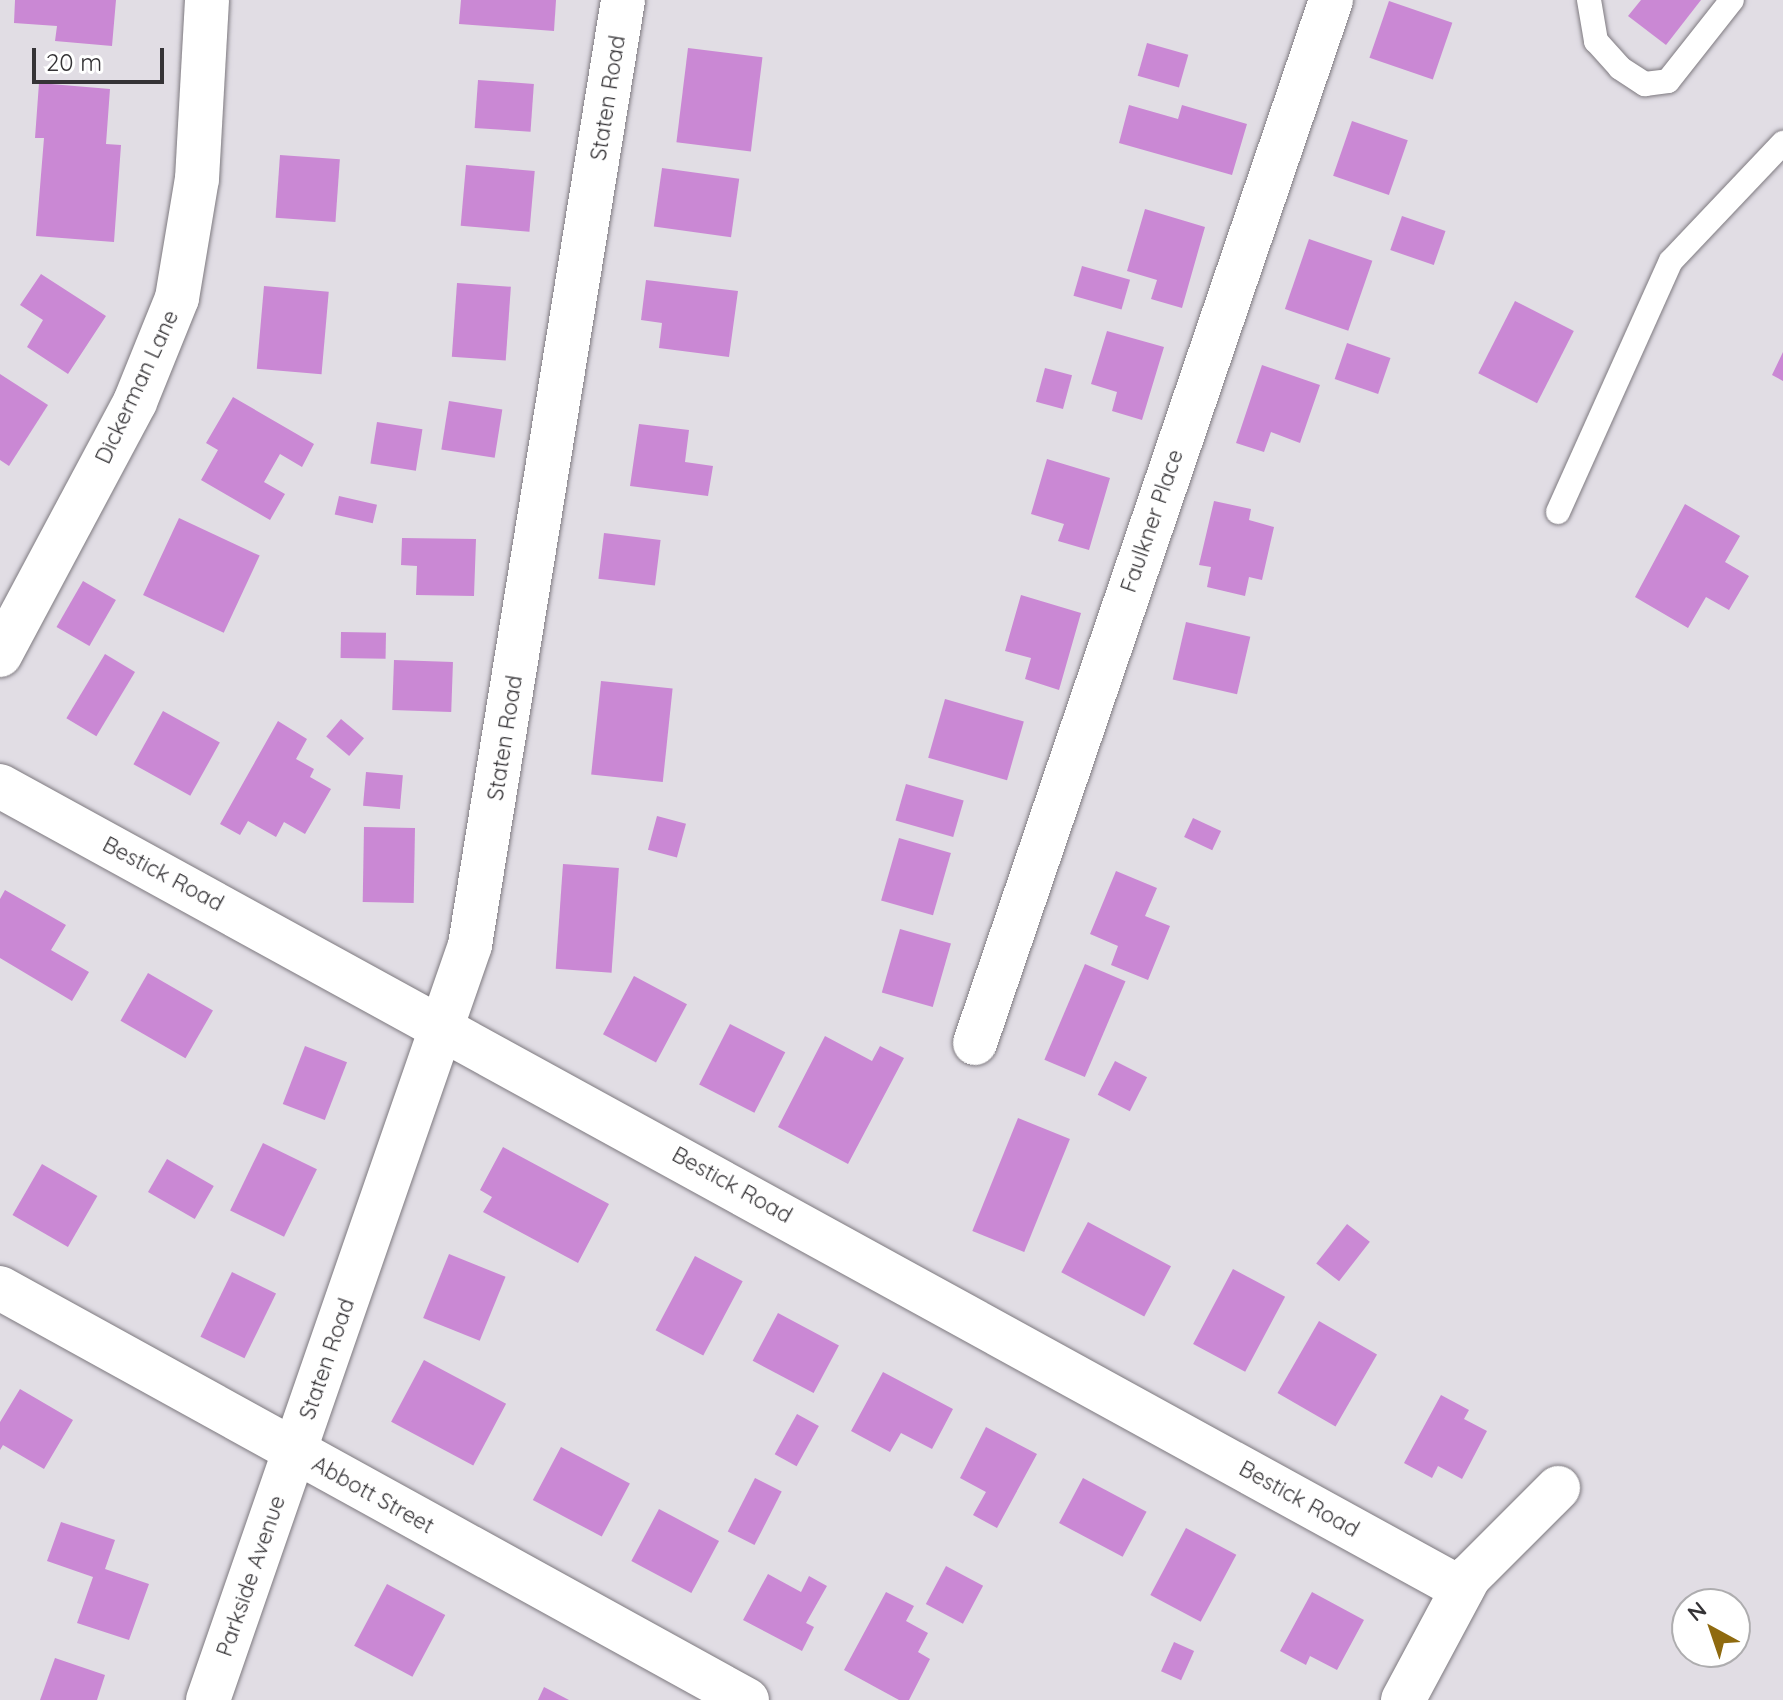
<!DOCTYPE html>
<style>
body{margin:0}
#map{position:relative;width:1783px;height:1700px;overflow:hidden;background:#e1dde4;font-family:Quicksand,sans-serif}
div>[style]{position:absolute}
.building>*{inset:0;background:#ca88d4;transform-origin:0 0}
.roads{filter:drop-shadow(0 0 2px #7e7a80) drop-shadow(0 0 2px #7e7a80)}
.service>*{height:24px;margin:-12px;padding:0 12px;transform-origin:12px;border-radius:12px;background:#fff}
.minor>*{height:44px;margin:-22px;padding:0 22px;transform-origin:22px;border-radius:22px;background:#fff}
span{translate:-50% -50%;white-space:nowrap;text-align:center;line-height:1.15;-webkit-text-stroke:8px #fff;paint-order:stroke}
.street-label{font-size:22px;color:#353336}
.north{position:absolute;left:1671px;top:1588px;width:80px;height:80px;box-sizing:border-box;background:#fff;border:2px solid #aeadaf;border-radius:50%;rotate:320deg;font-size:22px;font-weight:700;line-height:32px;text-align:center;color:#353336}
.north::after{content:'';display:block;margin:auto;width:28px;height:36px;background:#8f6a0f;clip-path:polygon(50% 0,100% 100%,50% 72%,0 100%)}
.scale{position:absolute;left:32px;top:48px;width:132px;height:36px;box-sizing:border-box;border:4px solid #353336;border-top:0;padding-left:10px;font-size:24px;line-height:28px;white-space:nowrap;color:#353336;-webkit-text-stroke:6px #fff;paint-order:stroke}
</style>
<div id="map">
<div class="building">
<div style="clip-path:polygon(15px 0,116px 0,112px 46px,55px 41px,57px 26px,14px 23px)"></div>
<div style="clip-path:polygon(461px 0,556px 0,554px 31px,459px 24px)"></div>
<div style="clip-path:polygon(1641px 0,1701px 0,1666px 45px,1628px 16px)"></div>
<div style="left:1389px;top:1px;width:67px;height:60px;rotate:19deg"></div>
<div style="left:1147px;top:43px;width:43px;height:34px;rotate:16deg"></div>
<div style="left:688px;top:48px;width:75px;height:95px;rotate:7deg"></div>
<div style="left:478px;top:80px;width:56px;height:48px;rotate:4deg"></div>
<div style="clip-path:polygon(39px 83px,110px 89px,106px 144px,121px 145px,114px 242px,36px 236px,44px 138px,35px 138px)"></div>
<div style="clip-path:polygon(1129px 105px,1178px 119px,1182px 105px,1247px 124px,1232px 175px,1119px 143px)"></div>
<div style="left:1352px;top:121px;width:59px;height:58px;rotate:19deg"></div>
<div style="left:280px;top:155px;width:60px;height:63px;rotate:4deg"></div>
<div style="left:466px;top:165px;width:69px;height:61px;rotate:5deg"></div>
<div style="left:662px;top:168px;width:78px;height:59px;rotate:8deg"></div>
<div style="clip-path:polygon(1145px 209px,1205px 227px,1182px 308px,1151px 299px,1157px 280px,1127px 271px)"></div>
<div style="left:1402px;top:216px;width:46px;height:36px;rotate:19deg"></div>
<div style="left:1309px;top:239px;width:67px;height:74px;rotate:19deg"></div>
<div style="left:1082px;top:266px;width:50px;height:31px;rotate:16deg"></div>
<div style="clip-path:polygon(41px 274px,106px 316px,68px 374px,27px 347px,43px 320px,20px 305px)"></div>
<div style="clip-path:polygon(646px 280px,738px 291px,729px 357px,659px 348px,662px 323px,641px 320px)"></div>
<div style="left:457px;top:283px;width:54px;height:74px;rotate:4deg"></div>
<div style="left:264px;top:286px;width:65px;height:83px;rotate:5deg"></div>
<div style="left:1515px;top:301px;width:66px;height:81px;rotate:27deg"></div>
<div style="clip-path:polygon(1107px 331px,1164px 347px,1142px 420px,1112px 411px,1117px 392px,1091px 384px)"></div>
<div style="left:1347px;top:343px;width:46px;height:38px;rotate:19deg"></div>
<div style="clip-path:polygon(1783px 352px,1783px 381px,1772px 375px)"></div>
<div style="clip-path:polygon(1262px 365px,1320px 385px,1300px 443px,1271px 432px,1264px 452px,1236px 443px)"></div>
<div style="left:1045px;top:368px;width:28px;height:35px;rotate:15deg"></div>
<div style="clip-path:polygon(0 374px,48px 405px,9px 466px,0 460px)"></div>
<div style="clip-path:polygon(233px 397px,314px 444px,302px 467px,280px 454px,264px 482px,285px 494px,270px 520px,201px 480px,218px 450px,206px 443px)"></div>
<div style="left:449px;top:401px;width:54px;height:49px;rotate:9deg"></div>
<div style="left:377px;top:422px;width:46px;height:42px;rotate:9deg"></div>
<div style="clip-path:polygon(639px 424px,689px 430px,685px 462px,713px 466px,708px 496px,630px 486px)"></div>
<div style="clip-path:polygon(1047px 459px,1110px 478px,1089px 550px,1058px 541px,1064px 524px,1031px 514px)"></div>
<div style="left:339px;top:496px;width:39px;height:19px;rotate:13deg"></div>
<div style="clip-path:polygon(1214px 501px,1251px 509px,1249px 520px,1274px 527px,1262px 580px,1249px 577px,1245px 596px,1207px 587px,1211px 567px,1199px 565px)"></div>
<div style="clip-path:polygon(1685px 504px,1740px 536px,1725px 562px,1749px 576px,1729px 610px,1706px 597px,1688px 628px,1635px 597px)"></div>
<div style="left:179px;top:518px;width:89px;height:85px;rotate:25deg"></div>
<div style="left:604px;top:533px;width:57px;height:46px;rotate:7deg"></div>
<div style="clip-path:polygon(402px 538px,476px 539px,474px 596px,416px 595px,417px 566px,401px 565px)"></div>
<div style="left:83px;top:581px;width:38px;height:53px;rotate:30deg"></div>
<div style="clip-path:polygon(1021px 595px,1081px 613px,1059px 690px,1025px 679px,1031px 658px,1005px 651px)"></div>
<div style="left:1186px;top:622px;width:66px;height:59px;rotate:13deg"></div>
<div style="left:341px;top:632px;width:45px;height:26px;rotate:1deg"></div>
<div style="left:105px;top:654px;width:35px;height:75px;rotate:31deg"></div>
<div style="left:394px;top:660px;width:59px;height:50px;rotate:2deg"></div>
<div style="left:601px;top:681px;width:72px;height:94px;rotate:6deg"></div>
<div style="left:945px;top:699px;width:82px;height:61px;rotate:16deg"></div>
<div style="left:163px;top:711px;width:65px;height:61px;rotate:29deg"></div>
<div style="left:341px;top:719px;width:30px;height:23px;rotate:40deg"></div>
<div style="clip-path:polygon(278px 721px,307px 739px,296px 759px,314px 769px,310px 777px,331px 789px,305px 834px,284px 822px,276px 837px,248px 821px,240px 835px,220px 824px)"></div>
<div style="left:366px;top:772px;width:37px;height:34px;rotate:5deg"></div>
<div style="left:906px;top:784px;width:60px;height:38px;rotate:16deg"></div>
<div style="left:657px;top:816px;width:30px;height:35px;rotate:15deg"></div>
<div style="left:1193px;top:818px;width:31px;height:21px;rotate:25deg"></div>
<div style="left:364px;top:827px;width:51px;height:75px;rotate:1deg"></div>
<div style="left:899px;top:838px;width:54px;height:65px;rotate:16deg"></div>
<div style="left:563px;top:864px;width:56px;height:105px;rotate:4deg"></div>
<div style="clip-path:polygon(1116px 871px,1157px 888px,1145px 916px,1170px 926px,1148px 980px,1111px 965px,1118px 946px,1090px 934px)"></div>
<div style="clip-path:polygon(5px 890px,66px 925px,51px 950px,89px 972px,72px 1001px,0 958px,0 899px)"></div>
<div style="left:900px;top:929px;width:53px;height:66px;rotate:16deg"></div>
<div style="left:1085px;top:964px;width:44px;height:104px;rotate:23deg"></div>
<div style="left:148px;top:973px;width:75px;height:55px;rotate:30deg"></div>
<div style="left:634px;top:976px;width:60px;height:66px;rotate:28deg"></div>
<div style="left:730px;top:1024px;width:62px;height:68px;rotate:27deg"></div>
<div style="clip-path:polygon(825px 1036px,872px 1061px,880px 1046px,904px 1058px,848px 1164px,778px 1127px)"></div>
<div style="left:305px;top:1046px;width:45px;height:62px;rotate:21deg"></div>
<div style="left:1115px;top:1061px;width:36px;height:38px;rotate:27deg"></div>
<div style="left:1018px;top:1118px;width:56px;height:122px;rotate:22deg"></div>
<div style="left:263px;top:1143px;width:60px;height:75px;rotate:26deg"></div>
<div style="clip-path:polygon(503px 1147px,609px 1204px,578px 1263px,483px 1212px,492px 1197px,480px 1190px)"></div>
<div style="left:167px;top:1159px;width:54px;height:38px;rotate:30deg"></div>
<div style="left:42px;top:1164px;width:64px;height:59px;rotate:30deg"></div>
<div style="left:1088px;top:1222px;width:94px;height:57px;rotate:28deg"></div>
<div style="left:1347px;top:1224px;width:29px;height:50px;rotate:38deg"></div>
<div style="left:449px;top:1254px;width:61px;height:69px;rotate:22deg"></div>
<div style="left:695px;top:1256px;width:54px;height:84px;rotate:28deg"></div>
<div style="left:1233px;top:1269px;width:59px;height:85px;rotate:28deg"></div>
<div style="left:232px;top:1272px;width:49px;height:72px;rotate:26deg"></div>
<div style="left:778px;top:1313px;width:69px;height:54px;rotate:28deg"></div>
<div style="left:1319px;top:1321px;width:67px;height:83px;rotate:30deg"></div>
<div style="left:424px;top:1360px;width:93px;height:70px;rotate:28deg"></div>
<div style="clip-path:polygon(883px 1372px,953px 1409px,932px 1449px,901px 1433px,890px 1452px,851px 1431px)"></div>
<div style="clip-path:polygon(20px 1389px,73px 1420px,44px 1469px,3px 1445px,0 1450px,0 1422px)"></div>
<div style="clip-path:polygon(1441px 1395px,1469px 1410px,1464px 1419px,1487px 1431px,1462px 1479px,1438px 1466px,1432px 1478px,1404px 1463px)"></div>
<div style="left:797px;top:1414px;width:25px;height:46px;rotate:29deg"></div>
<div style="clip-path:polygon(986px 1427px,1037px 1454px,997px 1528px,973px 1515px,986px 1492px,960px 1478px)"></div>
<div style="left:561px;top:1447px;width:78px;height:60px;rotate:28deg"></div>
<div style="left:755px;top:1478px;width:30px;height:60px;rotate:27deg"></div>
<div style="left:1083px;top:1478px;width:72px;height:51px;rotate:28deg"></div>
<div style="left:659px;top:1509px;width:68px;height:59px;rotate:28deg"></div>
<div style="clip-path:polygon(61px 1522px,115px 1540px,105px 1569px,149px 1584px,129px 1640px,77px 1623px,93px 1577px,47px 1561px)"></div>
<div style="left:1186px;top:1528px;width:57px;height:76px;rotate:28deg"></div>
<div style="left:946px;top:1566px;width:42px;height:43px;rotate:28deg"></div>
<div style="clip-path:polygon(768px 1574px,801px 1592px,809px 1576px,827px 1586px,806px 1623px,814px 1627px,802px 1651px,743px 1620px)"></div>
<div style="left:387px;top:1584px;width:66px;height:70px;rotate:28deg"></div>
<div style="clip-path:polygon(886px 1592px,914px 1606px,906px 1621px,928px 1633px,918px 1652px,930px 1659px,909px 1700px,899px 1700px,844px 1670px)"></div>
<div style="clip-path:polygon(1312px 1592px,1364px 1620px,1337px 1670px,1310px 1656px,1306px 1665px,1280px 1651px)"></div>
<div style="left:1174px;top:1642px;width:22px;height:32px;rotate:24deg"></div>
<div style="clip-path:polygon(55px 1658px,105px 1675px,97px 1700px,40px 1700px)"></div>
<div style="clip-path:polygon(544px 1687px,569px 1700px,538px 1700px)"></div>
</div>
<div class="roads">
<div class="service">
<div style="left:1589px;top:0;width:42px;rotate:80.3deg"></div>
<div style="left:1596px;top:41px;width:36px;rotate:48deg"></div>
<div style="left:1620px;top:68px;width:30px;rotate:33deg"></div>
<div style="left:1645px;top:84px;width:23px;rotate:-7deg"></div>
<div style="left:1668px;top:81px;width:103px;rotate:-51.7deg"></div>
<div style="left:1558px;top:512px;width:275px;rotate:-65.8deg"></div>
<div style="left:1671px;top:261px;width:163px;rotate:-46.5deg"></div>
</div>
<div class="minor">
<div style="left:0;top:655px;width:287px;rotate:-61.9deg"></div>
<div style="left:135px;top:402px;width:112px;rotate:-68deg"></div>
<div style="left:177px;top:298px;width:121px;rotate:-80.5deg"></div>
<div style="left:197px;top:179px;width:179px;rotate:-86.8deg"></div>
<div style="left:0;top:786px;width:1668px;rotate:28.78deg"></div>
<div style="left:975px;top:1043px;width:1102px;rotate:-71.15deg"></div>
<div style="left:0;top:1288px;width:853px;rotate:28.88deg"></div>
<div style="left:208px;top:1700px;width:799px;rotate:-70.86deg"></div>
<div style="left:470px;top:945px;width:957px;rotate:-80.8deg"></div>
<div style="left:1403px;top:1700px;width:140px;rotate:-61.8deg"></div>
<div style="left:1469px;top:1577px;width:126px;rotate:-45deg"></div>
</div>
</div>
<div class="street-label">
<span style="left:608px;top:98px;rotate:-81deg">Staten Road</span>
<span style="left:137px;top:387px;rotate:-65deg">Dickerman Lane</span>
<span style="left:1152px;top:521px;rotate:-71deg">Faulkner Place</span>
<span style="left:505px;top:738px;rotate:-81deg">Staten Road</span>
<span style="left:163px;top:874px;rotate:28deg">Bestick Road</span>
<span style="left:732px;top:1185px;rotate:29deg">Bestick Road</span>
<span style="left:327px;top:1359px;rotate:-71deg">Staten Road</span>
<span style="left:373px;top:1495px;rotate:29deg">Abbott Street</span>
<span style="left:1299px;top:1499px;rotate:29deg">Bestick Road</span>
<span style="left:251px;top:1576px;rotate:-71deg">Parkside Avenue</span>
</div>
<div class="north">N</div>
<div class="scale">20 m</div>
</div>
